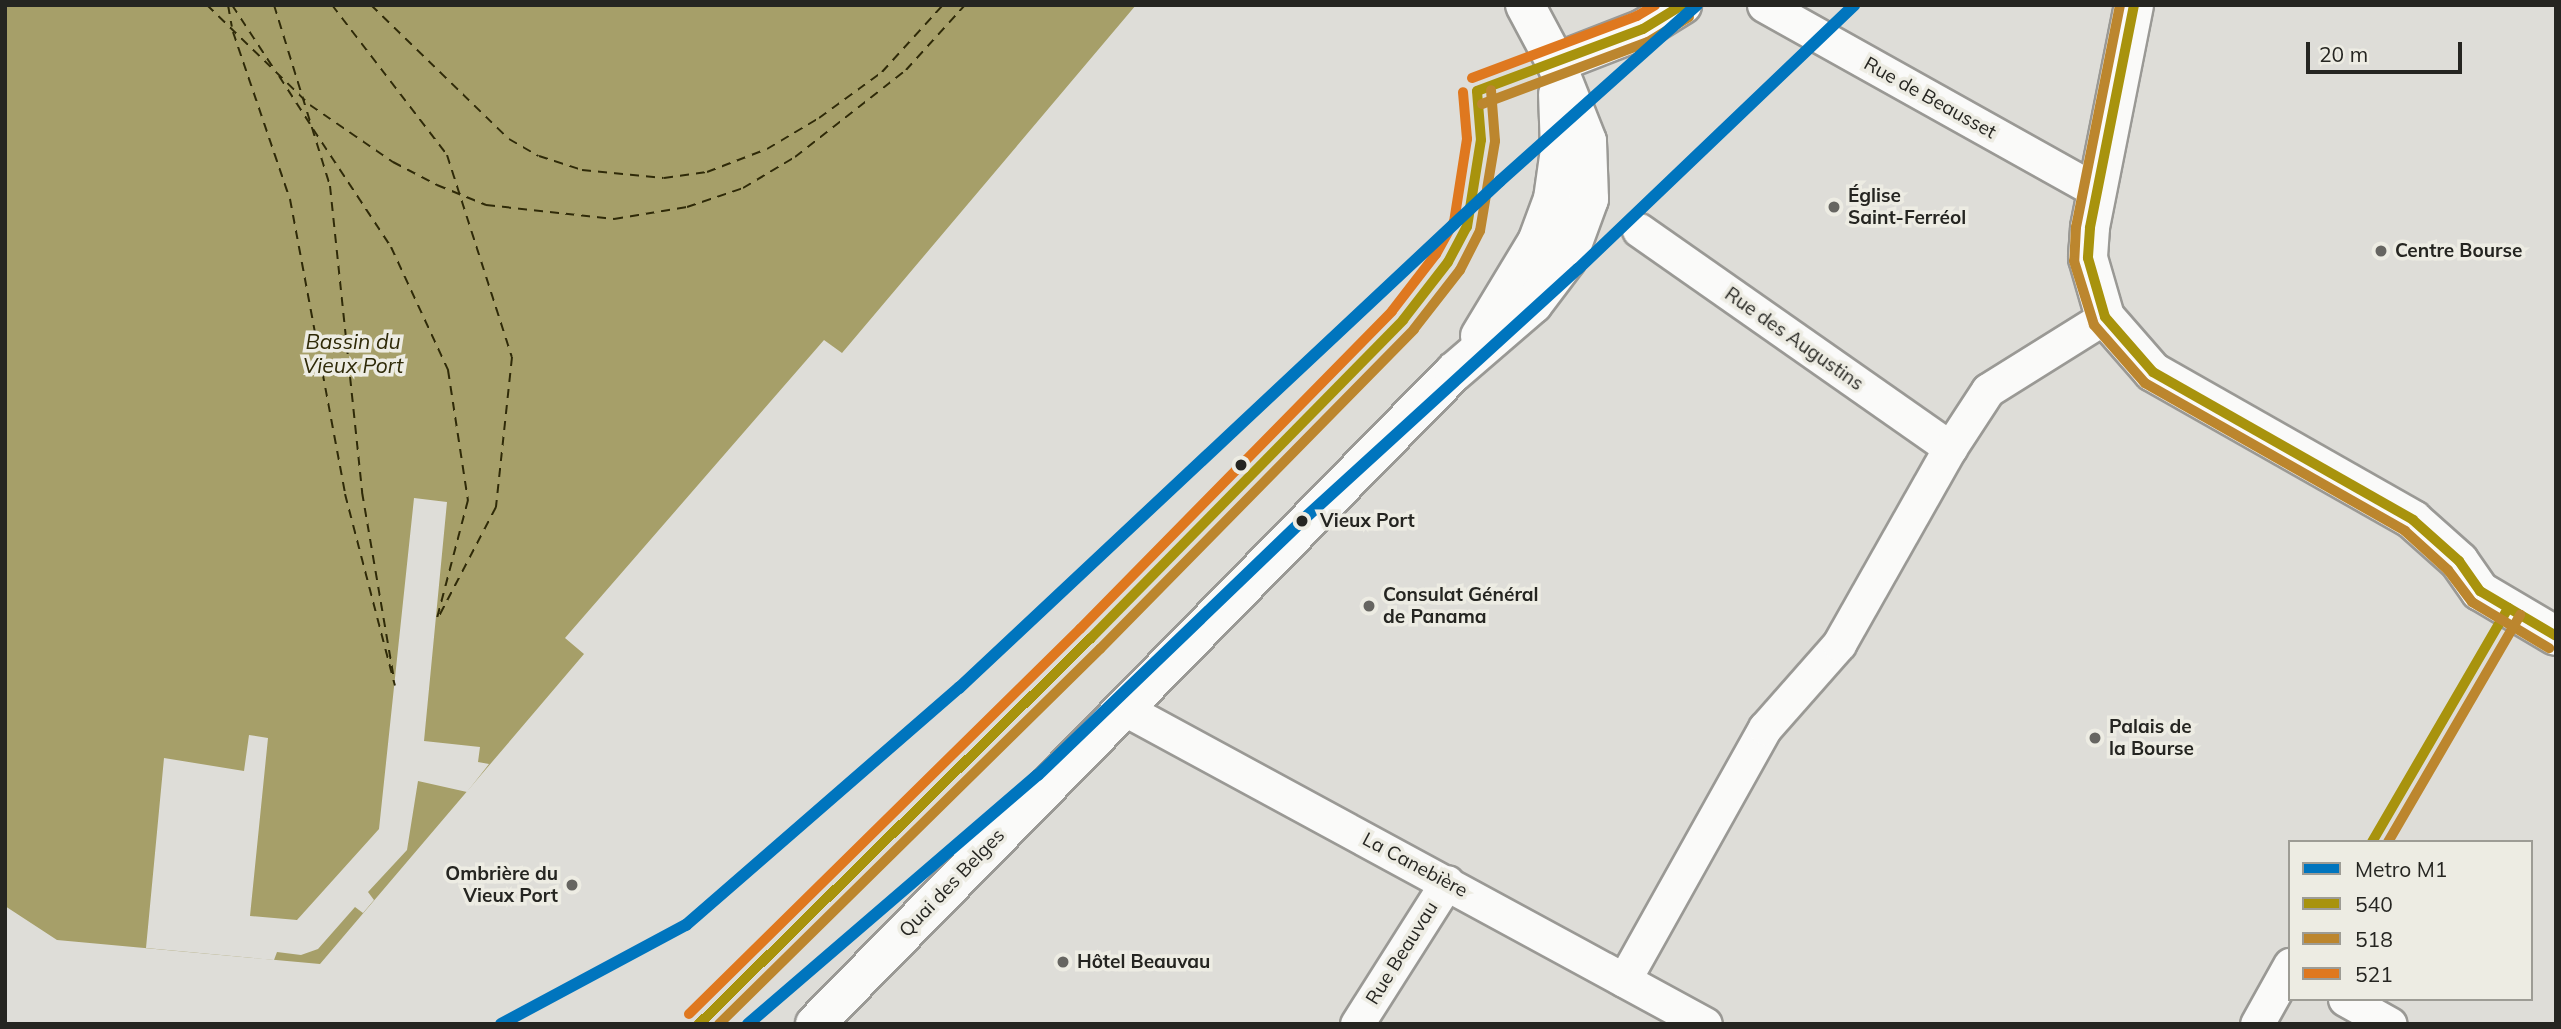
<!DOCTYPE html>
<html>
<head>
<meta charset="utf-8">
<style>
	body { margin:0 }
	#map { position:relative; width:2561px; height:1029px; overflow:hidden; background:#deddd8; font-family:Mulish,sans-serif }
	div>[style] { position:absolute }
	.water>* { inset:0; background:#a69f69 }
	.pier>* { inset:0; background:#deddd8 }
	.ferry>* { height:2px; margin-top:-1px; transform-origin:0; background:repeating-linear-gradient(90deg,#2f2a08 0 9px,transparent 0 16px) }
	.roads { filter:drop-shadow(2px 0 #9a9995) drop-shadow(-2px 0 #9a9995) drop-shadow(0 2px #9a9995) drop-shadow(0 -2px #9a9995) }
	.pedestrian>* { height:33px; margin:-16.5px; padding:0 16.5px; transform-origin:16.5px; border-radius:16.5px; background:#fafaf9 }
	.minor>* { height:38px; margin:-19px; padding:0 19px; transform-origin:19px; border-radius:19px; background:#fafaf9 }
	.secondary>* { height:38px; margin:-19px; padding:0 19px; transform-origin:19px; border-radius:19px; background:#fafaf9 }
	.bus-1>* { height:10px; margin:-5px; padding:0 5px; transform-origin:5px; border-radius:5px; background:#a8930d }
	.bus-2>* { height:10px; margin:-5px; padding:0 5px; transform-origin:5px; border-radius:5px; background:#bc862e }
	.bus-3>* { height:10px; margin:-5px; padding:0 5px; transform-origin:5px; border-radius:5px; background:#df781f }
	.metro-1>* { height:12px; margin:-6px; padding:0 6px; transform-origin:6px; border-radius:6px; background:#0075be }
	.dots>* { width:19px; height:19px; translate:-50% -50%; box-sizing:border-box; border:4px solid #edece3; border-radius:50% }
	span { translate:-50% -50%; white-space:nowrap; text-align:center; line-height:1.15; -webkit-text-stroke:7px #edece3; paint-order:stroke }
	.street-label { font-size:19px; color:#252521 }
	.poi-label { font-size:19px; color:#252521; font-weight:700 }
	.left { translate:0 -50%; text-align:left }
	.right { translate:-100% -50%; text-align:right }
	.stop-label { font-size:19px; color:#252521; font-weight:700 }
	.water-label { font-size:21px; color:#2f2a08; font-style:italic }
	.frame { position:absolute; inset:0; border:7px solid #252521; pointer-events:none }
	.legend { position:absolute; left:2288px; top:840px; width:245px; height:161px; box-sizing:border-box; background:#edece3; border:2px solid #9d9c95; margin:0; padding:9px 12px; list-style:none; font-size:21px; color:#252521 }
	.legend li { display:flex; align-items:center; gap:14px; height:35px }
	.legend b { width:35px; border:2px solid #9d9c95 }
	.scale { position:absolute; left:2306px; top:42px; width:156px; height:32px; box-sizing:border-box; border:4px solid #252521; border-top:0; padding-left:9px; font-size:21px; line-height:24px; white-space:nowrap; color:#252521; -webkit-text-stroke:5px #edece3; paint-order:stroke }
</style>
</head>
<body>
<div id="map">
	<div class="water">
		<i style="clip-path:polygon(5px 5px,1136px 5px,842px 353px,824px 340px,565px 638px,584px 654px,320px 964px,57px 940px,5px 906px)"></i>
	</div>
	<div class="pier">
		<i style="clip-path:polygon(414px 498px,447px 502px,424px 741px,480px 747px,478px 762px,489px 764px,467px 792px,418px 781px,407px 850px,368px 892px,374px 900px,363px 913px,355px 907px,318px 949px,301px 955px,277px 952px,274px 960px,146px 948px,164px 758px,244px 771px,249px 735px,268px 738px,250px 916px,297px 920px,379px 829px)"></i>
	</div>
	<div class="ferry">
		<i style="left:207px;top:5px;width:144px;rotate:44.2deg"></i>
		<i style="left:310px;top:105px;width:101px;rotate:34.5deg"></i>
		<i style="left:393px;top:162px;width:50px;rotate:27.6deg"></i>
		<i style="left:437px;top:185px;width:53px;rotate:22.2deg"></i>
		<i style="left:486px;top:205px;width:129px;rotate:6.2deg"></i>
		<i style="left:614px;top:219px;width:74px;rotate:-9.3deg"></i>
		<i style="left:687px;top:207px;width:59px;rotate:-18.7deg"></i>
		<i style="left:743px;top:188px;width:61px;rotate:-30.8deg"></i>
		<i style="left:795px;top:157px;width:141px;rotate:-38.1deg"></i>
		<i style="left:906px;top:70px;width:88px;rotate:-47.8deg"></i>
		<i style="left:228px;top:5px;width:22px;rotate:80deg"></i>
		<i style="left:232px;top:5px;width:77px;rotate:56.7deg"></i>
		<i style="left:274px;top:5px;width:189px;rotate:72.8deg"></i>
		<i style="left:330px;top:186px;width:308px;rotate:84deg"></i>
		<i style="left:362px;top:492px;width:185px;rotate:80.3deg"></i>
		<i style="left:332px;top:5px;width:189px;rotate:52.5deg"></i>
		<i style="left:447px;top:155px;width:212px;rotate:72.2deg"></i>
		<i style="left:512px;top:357px;width:151px;rotate:96.1deg"></i>
		<i style="left:496px;top:507px;width:125px;rotate:117.6deg"></i>
		<i style="left:371px;top:5px;width:192px;rotate:44.2deg"></i>
		<i style="left:509px;top:139px;width:34px;rotate:30deg"></i>
		<i style="left:539px;top:156px;width:45px;rotate:18deg"></i>
		<i style="left:582px;top:170px;width:82px;rotate:5.6deg"></i>
		<i style="left:664px;top:178px;width:43px;rotate:-7.9deg"></i>
		<i style="left:707px;top:172px;width:64px;rotate:-21deg"></i>
		<i style="left:767px;top:149px;width:61px;rotate:-30.8deg"></i>
		<i style="left:819px;top:118px;width:78px;rotate:-36.1deg"></i>
		<i style="left:882px;top:72px;width:91px;rotate:-47.7deg"></i>
		<i style="left:233px;top:32px;width:176px;rotate:71.2deg"></i>
		<i style="left:290px;top:199px;width:300px;rotate:79.4deg"></i>
		<i style="left:345px;top:494px;width:198px;rotate:75.4deg"></i>
		<i style="left:279px;top:76px;width:57px;rotate:57.1deg"></i>
		<i style="left:313px;top:129px;width:141px;rotate:56.5deg"></i>
		<i style="left:391px;top:247px;width:136px;rotate:65.1deg"></i>
		<i style="left:448px;top:370px;width:132px;rotate:81.3deg"></i>
		<i style="left:468px;top:500px;width:126px;rotate:104.7deg"></i>
	</div>
	<div class="roads">
		<div class="pedestrian">
			<i style="left:1764px;top:5px;width:379px;rotate:29.2deg"></i>
			<i style="left:1639px;top:230px;width:380px;rotate:35deg"></i>
			<i style="left:1123px;top:708px;width:662px;rotate:28.5deg"></i>
			<i style="left:1624px;top:980px;width:289px;rotate:-60.8deg"></i>
			<i style="left:1765px;top:728px;width:112px;rotate:-48.6deg"></i>
			<i style="left:1839px;top:644px;width:225px;rotate:-60.5deg"></i>
			<i style="left:1950px;top:448px;width:69px;rotate:-56.8deg"></i>
			<i style="left:1988px;top:390px;width:138px;rotate:-32deg"></i>
			<i style="left:2345px;top:999px;width:51px;rotate:29.1deg"></i>
			<i style="left:1357px;top:1024px;width:168px;rotate:-57.6deg"></i>
			<i style="left:2257px;top:1024px;width:68px;rotate:-60.8deg"></i>
		</div>
		<div class="minor">
			<i style="left:1525px;top:5px;width:66px;rotate:61.9deg"></i>
			<i style="left:2134px;top:5px;width:227px;rotate:101.2deg"></i>
			<i style="left:2090px;top:228px;width:30px;rotate:94deg"></i>
			<i style="left:2088px;top:258px;width:61px;rotate:73.9deg"></i>
			<i style="left:2105px;top:317px;width:73px;rotate:48.9deg"></i>
			<i style="left:2153px;top:372px;width:299px;rotate:29.6deg"></i>
			<i style="left:2413px;top:520px;width:62px;rotate:41.7deg"></i>
			<i style="left:2459px;top:561px;width:37px;rotate:55deg"></i>
			<i style="left:2480px;top:591px;width:88px;rotate:30.6deg"></i>
		</div>
		<div class="secondary">
			<i style="left:1556px;top:63px;width:93px;rotate:-21.3deg"></i>
			<i style="left:1643px;top:29px;width:46px;rotate:-31.6deg"></i>
			<i style="left:1480px;top:336px;width:110px;rotate:-58.8deg"></i>
			<i style="left:1537px;top:242px;width:46px;rotate:-69.6deg"></i>
			<i style="left:1553px;top:199px;width:49px;rotate:-81.9deg"></i>
			<i style="left:1560px;top:150px;width:56px;rotate:-92deg"></i>
			<i style="left:815px;top:1024px;width:913px;rotate:-45.58deg"></i>
			<i style="left:1454px;top:372px;width:104px;rotate:-40.7deg"></i>
			<i style="left:1533px;top:304px;width:56px;rotate:-52.9deg"></i>
			<i style="left:1567px;top:259px;width:64px;rotate:-69.9deg"></i>
			<i style="left:1589px;top:199px;width:58px;rotate:-92deg"></i>
			<i style="left:1587px;top:141px;width:84px;rotate:-111.7deg"></i>
		</div>
	</div>
	<div class="bus-1">
		<i style="left:2134px;top:5px;width:227px;rotate:101.2deg"></i>
		<i style="left:2090px;top:228px;width:30px;rotate:94deg"></i>
		<i style="left:2088px;top:258px;width:61px;rotate:73.9deg"></i>
		<i style="left:2105px;top:317px;width:73px;rotate:48.9deg"></i>
		<i style="left:2153px;top:372px;width:299px;rotate:29.6deg"></i>
		<i style="left:2413px;top:520px;width:62px;rotate:41.7deg"></i>
		<i style="left:2459px;top:561px;width:37px;rotate:55deg"></i>
		<i style="left:2480px;top:591px;width:88px;rotate:30.6deg"></i>
		<i style="left:1477px;top:91px;width:177px;rotate:-20.5deg"></i>
		<i style="left:1643px;top:29px;width:46px;rotate:-31.6deg"></i>
		<i style="left:2372px;top:842px;width:271px;rotate:-59.8deg"></i>
		<i style="left:699px;top:1024px;width:549px;rotate:-44.56deg"></i>
		<i style="left:1090px;top:639px;width:447px;rotate:-45.5deg"></i>
		<i style="left:1403px;top:320px;width:73px;rotate:-52.2deg"></i>
		<i style="left:1448px;top:262px;width:40px;rotate:-62deg"></i>
		<i style="left:1467px;top:227px;width:88px;rotate:-80.9deg"></i>
		<i style="left:1481px;top:140px;width:49px;rotate:-94.7deg"></i>
	</div>
	<div class="bus-2">
		<i style="left:2120px;top:5px;width:226px;rotate:101.2deg"></i>
		<i style="left:2076px;top:227px;width:34px;rotate:93deg"></i>
		<i style="left:2074px;top:261px;width:67px;rotate:72.6deg"></i>
		<i style="left:2094px;top:325px;width:77px;rotate:48.7deg"></i>
		<i style="left:2145px;top:383px;width:299px;rotate:29.6deg"></i>
		<i style="left:2405px;top:531px;width:58px;rotate:42.2deg"></i>
		<i style="left:2448px;top:570px;width:40px;rotate:53deg"></i>
		<i style="left:2472px;top:602px;width:90px;rotate:30.9deg"></i>
		<i style="left:1482px;top:104px;width:177px;rotate:-20.5deg"></i>
		<i style="left:1648px;top:42px;width:48px;rotate:-31.4deg"></i>
		<i style="left:2388px;top:842px;width:263px;rotate:-59.8deg"></i>
		<i style="left:719px;top:1024px;width:535px;rotate:-44.55deg"></i>
		<i style="left:1100px;top:649px;width:448px;rotate:-45.5deg"></i>
		<i style="left:1414px;top:329px;width:75px;rotate:-52.1deg"></i>
		<i style="left:1460px;top:270px;width:44px;rotate:-62.9deg"></i>
		<i style="left:1480px;top:231px;width:91px;rotate:-80.5deg"></i>
		<i style="left:1495px;top:141px;width:51px;rotate:-94.5deg"></i>
	</div>
	<div class="bus-3">
		<i style="left:1472px;top:78px;width:176px;rotate:-20.6deg"></i>
		<i style="left:1637px;top:16px;width:21px;rotate:-31deg"></i>
		<i style="left:689px;top:1014px;width:549px;rotate:-44.56deg"></i>
		<i style="left:1080px;top:629px;width:445px;rotate:-45.5deg"></i>
		<i style="left:1392px;top:311px;width:72px;rotate:-52.3deg"></i>
		<i style="left:1436px;top:254px;width:37px;rotate:-61deg"></i>
		<i style="left:1454px;top:222px;width:84px;rotate:-81.1deg"></i>
		<i style="left:1467px;top:139px;width:47px;rotate:-94.9deg"></i>
	</div>
	<div class="metro-1">
		<i style="left:501px;top:1024px;width:210px;rotate:-28.2deg"></i>
		<i style="left:686px;top:925px;width:362px;rotate:-41deg"></i>
		<i style="left:959px;top:688px;width:741px;rotate:-43.14deg"></i>
		<i style="left:1500px;top:181px;width:264px;rotate:-41.8deg"></i>
		<i style="left:748px;top:1024px;width:382px;rotate:-40.7deg"></i>
		<i style="left:1038px;top:775px;width:372px;rotate:-43.9deg"></i>
		<i style="left:1306px;top:517px;width:368px;rotate:-42.4deg"></i>
		<i style="left:1578px;top:269px;width:382px;rotate:-43.7deg"></i>
	</div>
	<div class="dots">
		<i style="left:1834px;top:207px;background:#666561"></i>
		<i style="left:2381px;top:251px;background:#666561"></i>
		<i style="left:1241px;top:465px;background:#252521"></i>
		<i style="left:1302px;top:521px;background:#252521"></i>
		<i style="left:1369px;top:606px;background:#666561"></i>
		<i style="left:2095px;top:738px;background:#666561"></i>
		<i style="left:572px;top:885px;background:#666561"></i>
		<i style="left:1063px;top:962px;background:#666561"></i>
	</div>
	<div class="street-label">
		<span style="left:1930px;top:98px;rotate:29deg">Rue de Beausset</span>
		<span style="left:1794px;top:339px;rotate:35deg">Rue des Augustins</span>
		<span style="left:1415px;top:865px;rotate:28deg">La Canebière</span>
		<span style="left:952px;top:883px;rotate:-46deg">Quai des Belges</span>
		<span style="left:1402px;top:953px;rotate:-58deg">Rue Beauvau</span>
	</div>
	<div class="poi-label">
		<span class="left" style="left:1848px;top:207px">Église<br>Saint-Ferréol</span>
		<span class="left" style="left:2395px;top:251px">Centre Bourse</span>
		<span class="left" style="left:1383px;top:606px">Consulat Général<br>de Panama</span>
		<span class="left" style="left:2109px;top:738px">Palais de<br>la Bourse</span>
		<span class="right" style="left:558px;top:885px">Ombrière du<br>Vieux Port</span>
		<span class="left" style="left:1077px;top:962px">Hôtel Beauvau</span>
	</div>
	<div class="stop-label">
		<span class="left" style="left:1320px;top:521px">Vieux Port</span>
	</div>
	<div class="water-label">
		<span style="left:353px;top:353px">Bassin du<br>Vieux Port</span>
	</div>
	<div class="frame"></div>
	<ul class="legend">
	<li><b style="height:9px;background:#0075be"></b>Metro M1</li>
	<li><b style="height:9px;background:#a8930d"></b>540</li>
	<li><b style="height:9px;background:#bc862e"></b>518</li>
	<li><b style="height:9px;background:#df781f"></b>521</li>
	</ul>
	<div class="scale">20 m</div>
</div>
</body>
</html>
